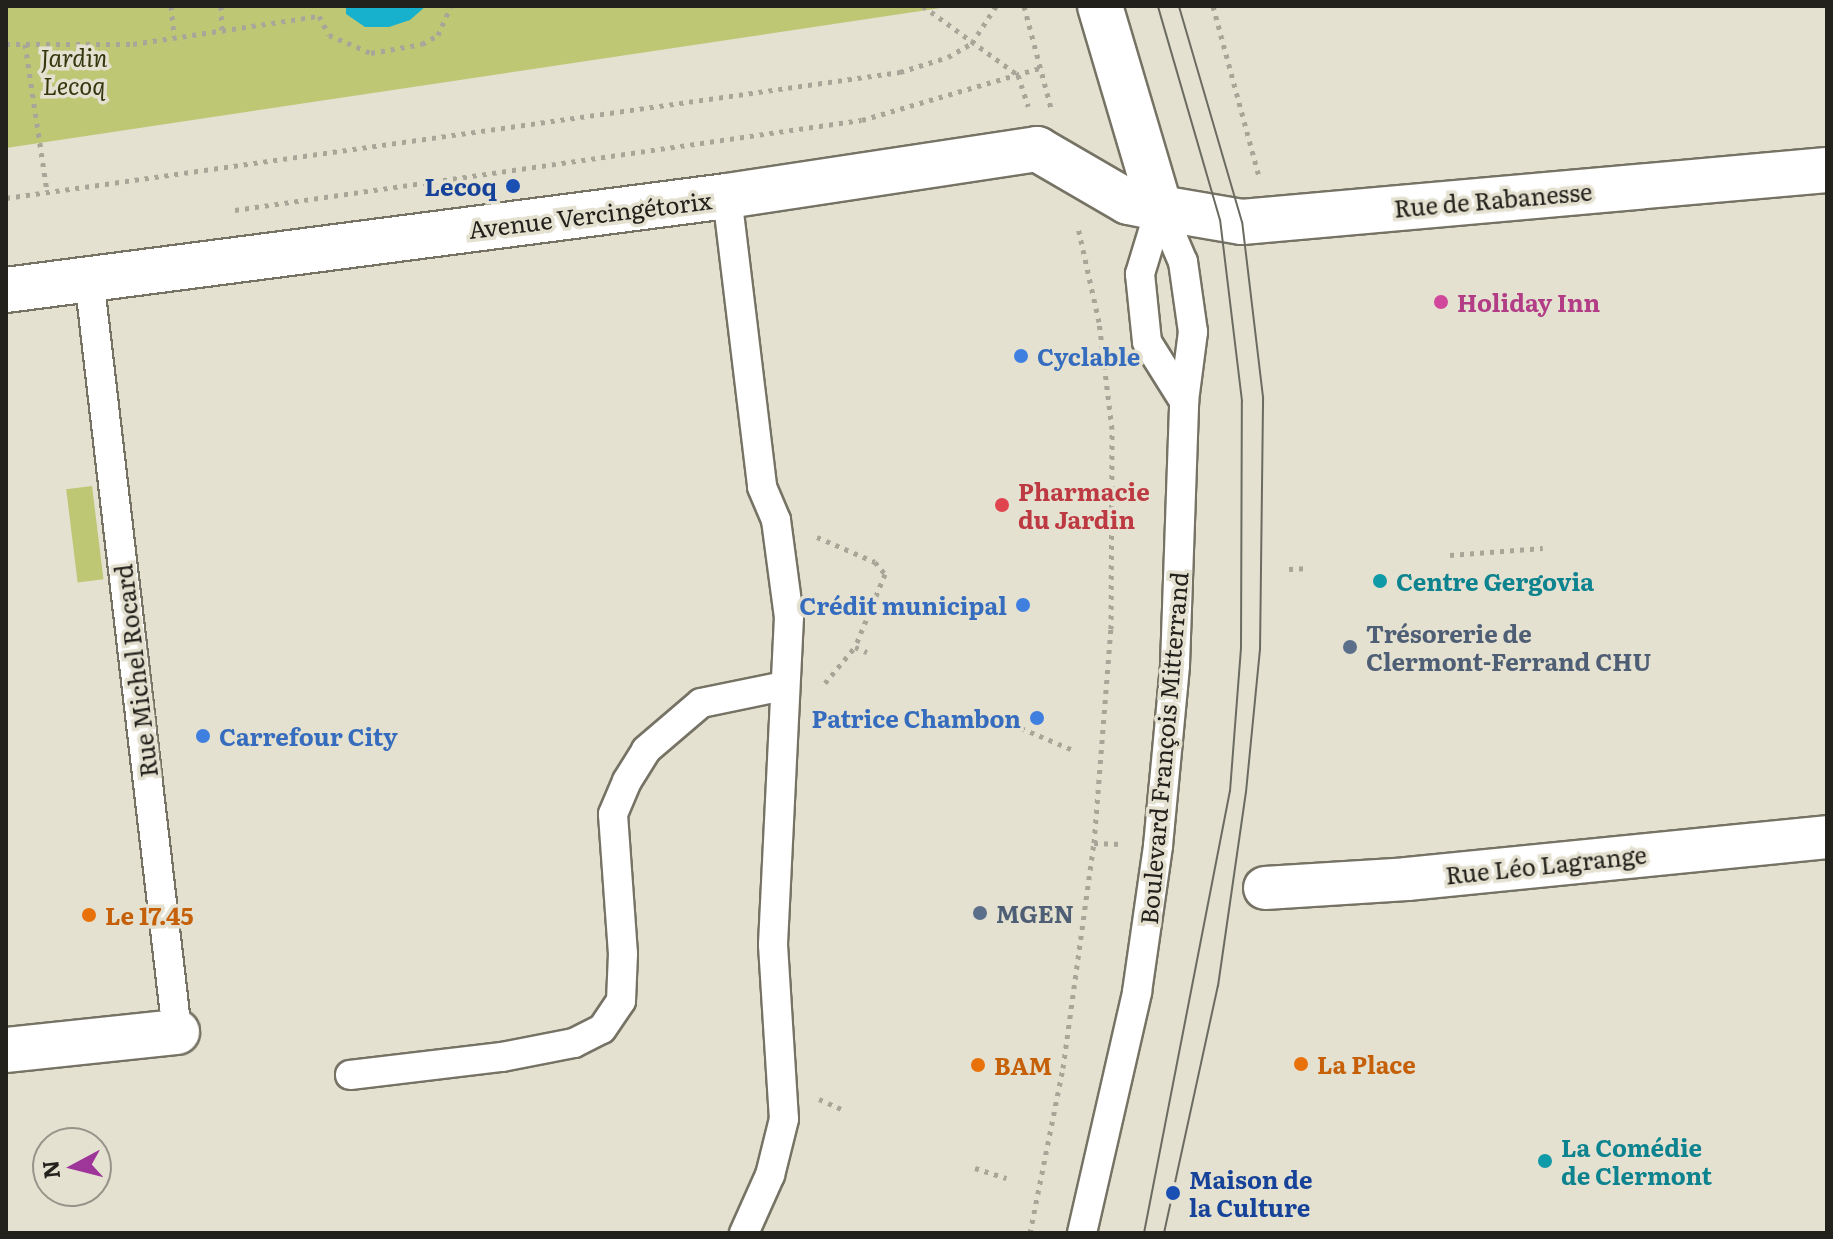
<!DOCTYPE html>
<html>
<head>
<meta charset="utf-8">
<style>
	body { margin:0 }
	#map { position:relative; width:1833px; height:1239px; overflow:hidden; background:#e4e1d1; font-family:Literata,serif }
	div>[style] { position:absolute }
	.green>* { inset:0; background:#bdc774; transform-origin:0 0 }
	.water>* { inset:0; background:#18b1cd }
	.path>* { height:5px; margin-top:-2.5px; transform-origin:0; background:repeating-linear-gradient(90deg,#a8a699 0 4px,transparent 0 10px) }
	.roads { filter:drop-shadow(2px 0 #767365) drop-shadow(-2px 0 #767365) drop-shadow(0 2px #767365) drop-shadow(0 -2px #767365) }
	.service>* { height:28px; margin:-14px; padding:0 14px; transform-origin:14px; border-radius:14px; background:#fff }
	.pedestrian>* { height:42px; margin:-21px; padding:0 21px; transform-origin:21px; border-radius:21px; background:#fff }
	.minor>* { height:44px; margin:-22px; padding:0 22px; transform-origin:22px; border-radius:22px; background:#fff }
	.tertiary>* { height:44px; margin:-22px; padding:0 22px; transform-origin:22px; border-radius:22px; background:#fff }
	.secondary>* { height:44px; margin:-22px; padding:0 22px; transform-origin:22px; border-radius:22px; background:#fff }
	.tram>* { height:2px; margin:-1px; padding:0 1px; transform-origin:1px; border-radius:1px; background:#6c6b61 }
	.dots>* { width:22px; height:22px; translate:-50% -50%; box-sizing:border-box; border:4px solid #e4e1d1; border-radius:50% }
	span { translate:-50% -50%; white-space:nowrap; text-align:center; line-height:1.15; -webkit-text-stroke:7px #e4e1d1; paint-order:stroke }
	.park-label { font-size:24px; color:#34380f; font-style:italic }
	.transit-label { font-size:24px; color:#164399; font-weight:700 }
	.right { translate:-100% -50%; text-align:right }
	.left { translate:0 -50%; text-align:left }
	.street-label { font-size:24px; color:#22211b }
	.hotel-label { font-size:24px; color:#b23c85; font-weight:700 }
	.shop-label { font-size:24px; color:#366cbe; font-weight:700 }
	.health-label { font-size:24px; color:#be3a42; font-weight:700 }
	.culture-label { font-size:24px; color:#0d838f; font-weight:700 }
	.service-label { font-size:24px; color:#4e5e75; font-weight:700 }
	.food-label { font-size:24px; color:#c56008; font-weight:700 }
	.frame { position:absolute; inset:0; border:8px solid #22211b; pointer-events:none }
	.north { position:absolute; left:32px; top:1127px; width:80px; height:80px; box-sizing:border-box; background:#e4e1d1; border:2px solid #969488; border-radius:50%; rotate:263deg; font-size:22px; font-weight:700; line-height:32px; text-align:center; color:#22211b }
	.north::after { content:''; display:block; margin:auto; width:28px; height:36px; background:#9e3699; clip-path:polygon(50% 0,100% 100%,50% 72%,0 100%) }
</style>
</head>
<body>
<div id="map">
	<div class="green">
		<i style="clip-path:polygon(6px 6px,954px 6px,6px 148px)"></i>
		<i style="left:92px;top:486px;width:94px;height:26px;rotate:83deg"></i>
	</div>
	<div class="water">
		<i style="clip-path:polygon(426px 6px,410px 20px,389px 27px,365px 27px,346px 14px,346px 6px)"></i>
	</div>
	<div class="path">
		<i style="left:171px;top:6px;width:31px;rotate:84deg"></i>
		<i style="left:221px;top:6px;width:24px;rotate:88deg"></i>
		<i style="left:923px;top:6px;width:117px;rotate:36deg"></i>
		<i style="left:1018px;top:75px;width:33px;rotate:72deg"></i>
		<i style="left:1024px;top:6px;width:106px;rotate:75.2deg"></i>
		<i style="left:1213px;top:6px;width:177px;rotate:74.9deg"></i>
		<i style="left:6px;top:44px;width:127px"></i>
		<i style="left:133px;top:44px;width:188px;rotate:-8.6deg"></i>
		<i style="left:319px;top:16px;width:21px;rotate:62deg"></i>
		<i style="left:329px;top:35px;width:46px;rotate:23.2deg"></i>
		<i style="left:371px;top:53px;width:52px;rotate:-10deg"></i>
		<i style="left:422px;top:44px;width:18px;rotate:-29deg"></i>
		<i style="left:438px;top:35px;width:32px;rotate:-66deg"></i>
		<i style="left:25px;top:44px;width:150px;rotate:81.5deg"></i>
		<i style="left:6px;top:198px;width:903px;rotate:-8.02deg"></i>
		<i style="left:900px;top:72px;width:50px;rotate:-17.4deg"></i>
		<i style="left:948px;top:57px;width:28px;rotate:-30deg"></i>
		<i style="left:972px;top:43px;width:44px;rotate:-57deg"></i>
		<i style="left:235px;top:210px;width:633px;rotate:-8.17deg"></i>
		<i style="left:862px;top:120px;width:185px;rotate:-16.3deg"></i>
		<i style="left:817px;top:537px;width:63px;rotate:23.3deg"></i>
		<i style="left:875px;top:562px;width:16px;rotate:50deg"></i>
		<i style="left:885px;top:574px;width:79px;rotate:112.3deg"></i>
		<i style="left:855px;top:647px;width:13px;rotate:23deg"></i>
		<i style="left:1450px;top:555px;width:93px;rotate:-4.3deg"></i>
		<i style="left:1289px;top:569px;width:20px;rotate:-3deg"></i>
		<i style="left:825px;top:683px;width:47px;rotate:-50.2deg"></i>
		<i style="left:1021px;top:728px;width:56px;rotate:22.9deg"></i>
		<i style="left:1094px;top:843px;width:27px;rotate:2deg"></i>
		<i style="left:819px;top:1099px;width:27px;rotate:24deg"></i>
		<i style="left:975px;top:1168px;width:33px;rotate:18deg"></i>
		<i style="left:1030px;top:1233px;width:168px;rotate:-78.7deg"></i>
		<i style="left:1063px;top:1068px;width:227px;rotate:-82.2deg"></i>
		<i style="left:1094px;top:843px;width:215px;rotate:-85.5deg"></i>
		<i style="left:1111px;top:629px;width:200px;rotate:-89.7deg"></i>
		<i style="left:1112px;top:429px;width:108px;rotate:-96.9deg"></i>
		<i style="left:1099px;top:322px;width:97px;rotate:-102.5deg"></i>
	</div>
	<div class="roads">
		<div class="service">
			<i style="left:727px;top:196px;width:293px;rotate:83.1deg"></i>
			<i style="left:762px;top:487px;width:36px;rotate:67deg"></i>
			<i style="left:776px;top:520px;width:98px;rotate:82.4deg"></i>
			<i style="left:789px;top:617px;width:328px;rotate:92.8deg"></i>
			<i style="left:773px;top:945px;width:174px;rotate:86.4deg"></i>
			<i style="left:784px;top:1119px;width:58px;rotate:104deg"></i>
			<i style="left:770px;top:1175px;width:64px;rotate:114.1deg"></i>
			<i style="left:1160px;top:208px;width:69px;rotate:106.9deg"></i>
			<i style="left:1140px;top:274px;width:68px;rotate:84.1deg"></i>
			<i style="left:1147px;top:342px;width:70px;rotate:57.9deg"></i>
			<i style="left:89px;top:278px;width:759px;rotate:83.34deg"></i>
			<i style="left:350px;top:1075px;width:153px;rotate:-6.8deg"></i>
			<i style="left:502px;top:1057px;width:73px;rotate:-11deg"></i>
			<i style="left:574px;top:1043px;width:31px;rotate:-27deg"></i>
			<i style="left:602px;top:1029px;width:34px;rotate:-56deg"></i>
			<i style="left:621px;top:1001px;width:47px;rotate:-87.6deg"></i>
			<i style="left:623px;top:954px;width:140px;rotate:-94.1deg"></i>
			<i style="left:613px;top:814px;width:36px;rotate:-67deg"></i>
			<i style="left:627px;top:781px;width:36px;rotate:-58deg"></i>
			<i style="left:646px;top:750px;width:72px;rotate:-40.5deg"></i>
			<i style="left:701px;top:703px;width:85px;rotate:-11.6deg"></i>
			<i style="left:1082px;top:1233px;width:247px;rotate:-77.1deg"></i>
			<i style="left:1137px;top:992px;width:148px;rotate:-81.8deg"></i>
			<i style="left:1158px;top:846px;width:182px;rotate:-84.6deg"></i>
			<i style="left:1175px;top:665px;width:264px;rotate:-88deg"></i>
			<i style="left:1184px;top:401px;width:70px;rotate:-82.6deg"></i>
			<i style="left:1193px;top:332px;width:71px;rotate:-98.1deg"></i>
			<i style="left:1183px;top:262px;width:59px;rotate:-113.1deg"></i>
		</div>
		<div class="pedestrian">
			<i style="left:1265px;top:888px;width:142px;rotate:-3.6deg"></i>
			<i style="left:1407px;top:879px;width:422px;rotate:-5.7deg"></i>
		</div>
		<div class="minor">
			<i style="left:6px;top:1050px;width:172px;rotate:-6deg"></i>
		</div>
		<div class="tertiary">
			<i style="left:6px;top:290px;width:727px;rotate:-7.43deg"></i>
			<i style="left:727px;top:196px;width:314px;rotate:-8.6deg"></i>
			<i style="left:1037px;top:149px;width:105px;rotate:30.2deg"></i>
			<i style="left:1128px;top:202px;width:33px;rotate:11deg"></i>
		</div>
		<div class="secondary">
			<i style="left:1100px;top:6px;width:211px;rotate:73.5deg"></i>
			<i style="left:1160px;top:208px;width:83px;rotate:9.7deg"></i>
			<i style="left:1242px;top:222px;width:587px;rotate:-5.08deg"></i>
		</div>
	</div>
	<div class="tram">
		<i style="left:1144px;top:1233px;width:450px;rotate:-79deg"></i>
		<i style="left:1230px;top:791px;width:144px;rotate:-85.6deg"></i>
		<i style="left:1241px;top:647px;width:246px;rotate:-89.8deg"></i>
		<i style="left:1242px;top:401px;width:182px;rotate:-96.9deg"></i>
		<i style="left:1220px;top:220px;width:223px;rotate:-106.2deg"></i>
		<i style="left:1164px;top:1233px;width:253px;rotate:-77.7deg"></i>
		<i style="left:1218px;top:986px;width:196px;rotate:-81.8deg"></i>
		<i style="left:1246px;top:792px;width:143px;rotate:-84.4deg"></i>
		<i style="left:1260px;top:650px;width:253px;rotate:-89.3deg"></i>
		<i style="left:1263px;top:397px;width:176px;rotate:-96.8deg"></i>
		<i style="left:1242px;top:222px;width:225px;rotate:-106.3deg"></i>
	</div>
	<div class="dots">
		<i style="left:513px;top:186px;background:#1a4fb4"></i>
		<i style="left:1441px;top:302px;background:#d1479c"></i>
		<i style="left:1021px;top:356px;background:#3f7fe0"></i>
		<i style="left:1002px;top:505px;background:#e0444e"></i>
		<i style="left:1380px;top:581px;background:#0f9aa8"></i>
		<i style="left:1023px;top:605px;background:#3f7fe0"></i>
		<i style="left:1350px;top:647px;background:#5c6f8a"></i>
		<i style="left:1037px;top:718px;background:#3f7fe0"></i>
		<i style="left:203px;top:736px;background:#3f7fe0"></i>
		<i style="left:980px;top:913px;background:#5c6f8a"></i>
		<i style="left:89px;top:915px;background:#e8710a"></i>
		<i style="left:1301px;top:1064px;background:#e8710a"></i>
		<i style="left:978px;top:1065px;background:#e8710a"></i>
		<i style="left:1545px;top:1161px;background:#0f9aa8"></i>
		<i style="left:1173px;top:1193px;background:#1a4fb4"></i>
	</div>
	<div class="park-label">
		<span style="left:74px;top:71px">Jardin<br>Lecoq</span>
	</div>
	<div class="transit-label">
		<span class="right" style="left:497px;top:186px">Lecoq</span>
		<span class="left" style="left:1189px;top:1193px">Maison de<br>la Culture</span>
	</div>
	<div class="street-label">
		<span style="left:1493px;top:199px;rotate:-5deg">Rue de Rabanesse</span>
		<span style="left:590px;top:214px;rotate:-7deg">Avenue Vercingétorix</span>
		<span style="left:135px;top:671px;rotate:-97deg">Rue Michel Rocard</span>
		<span style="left:1163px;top:748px;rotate:-85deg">Boulevard François Mitterrand</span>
		<span style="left:1546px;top:864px;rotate:-6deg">Rue Léo Lagrange</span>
	</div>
	<div class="hotel-label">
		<span class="left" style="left:1457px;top:302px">Holiday Inn</span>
	</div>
	<div class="shop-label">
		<span class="left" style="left:1037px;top:356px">Cyclable</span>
		<span class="right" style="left:1007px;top:605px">Crédit municipal</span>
		<span class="right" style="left:1021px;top:718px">Patrice Chambon</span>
		<span class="left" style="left:219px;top:736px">Carrefour City</span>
	</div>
	<div class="health-label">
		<span class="left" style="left:1018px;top:505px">Pharmacie<br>du Jardin</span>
	</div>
	<div class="culture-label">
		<span class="left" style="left:1396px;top:581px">Centre Gergovia</span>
		<span class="left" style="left:1561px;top:1161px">La Comédie<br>de Clermont</span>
	</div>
	<div class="service-label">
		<span class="left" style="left:1366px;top:647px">Trésorerie de<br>Clermont-Ferrand CHU</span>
		<span class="left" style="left:996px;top:913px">MGEN</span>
	</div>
	<div class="food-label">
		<span class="left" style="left:105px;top:915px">Le 17.45</span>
		<span class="left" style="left:1317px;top:1064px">La Place</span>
		<span class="left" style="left:994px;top:1065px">BAM</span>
	</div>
	<div class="frame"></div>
	<div class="north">N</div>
</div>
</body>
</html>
